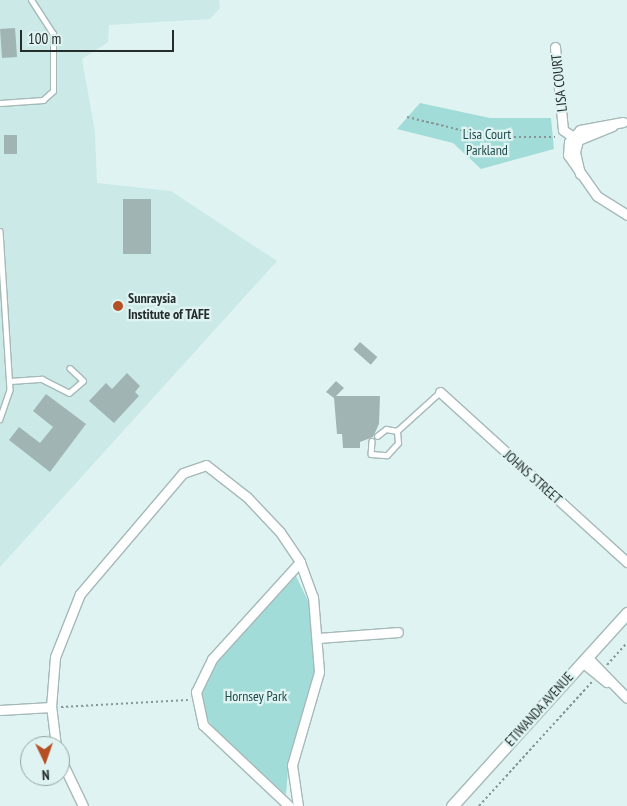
<!DOCTYPE html>
<html>
<head>
<meta charset="utf-8">
<style>
	body { margin:0 }
	#map { position:relative; width:627px; height:806px; overflow:hidden; background:#dff4f2; font-family:"PT Sans Narrow",sans-serif }
	div>[style] { position:absolute }
	.built>* { inset:0; background:#cae9e7 }
	.green>* { inset:0; background:#a2dcd9 }
	.building>* { inset:0; background:#a0b4b3; transform-origin:0 0 }
	.path>* { height:2px; margin-top:-1px; transform-origin:0; background:repeating-linear-gradient(90deg,#879694 0 2.5px,transparent 0 5px) }
	.roads { filter:drop-shadow(1px 0 #a5b9b8) drop-shadow(-1px 0 #a5b9b8) drop-shadow(0 1px #a5b9b8) drop-shadow(0 -1px #a5b9b8) }
	.service>* { height:4.5px; margin:-2.25px; padding:0 2.25px; transform-origin:2.25px; border-radius:2.25px; background:#fff }
	.minor>* { height:9px; margin:-4.5px; padding:0 4.5px; transform-origin:4.5px; border-radius:4.5px; background:#fff }
	.tertiary>* { height:11px; margin:-5.5px; padding:0 5.5px; transform-origin:5.5px; border-radius:5.5px; background:#fff }
	.dots>* { width:14px; height:14px; translate:-50% -50%; box-sizing:border-box; border:2px solid #dff4f2; border-radius:50% }
	span { translate:-50% -50%; white-space:nowrap; text-align:center; line-height:1.15; -webkit-text-stroke:4.5px #dff4f2; paint-order:stroke }
	.street-label { font-size:14px; color:#252d2c }
	.park-label { font-size:14px; color:#1e4a49 }
	.poi-label { font-size:14px; color:#252d2c; font-weight:700 }
	.left { translate:0 -50%; text-align:left }
	.north { position:absolute; left:20px; top:736px; width:50px; height:50px; box-sizing:border-box; background:#dff4f2; border:1px solid #95a4a3; border-radius:50%; rotate:177deg; font-size:14px; font-weight:700; line-height:20px; text-align:center; color:#252d2c }
	.north::after { content:''; display:block; margin:auto; width:18px; height:22px; background:#b65024; clip-path:polygon(50% 0,100% 100%,50% 72%,0 100%) }
	.scale { position:absolute; left:20px; top:30px; width:154px; height:22px; box-sizing:border-box; border:2px solid #252d2c; border-top:0; padding-left:6px; font-size:15px; line-height:18px; white-space:nowrap; color:#252d2c; -webkit-text-stroke:4px #dff4f2; paint-order:stroke }
</style>
</head>
<body>
<div id="map">
	<div class="built">
		<i style="clip-path:polygon(0 0,219px 0,220px 8px,210px 19px,109px 25px,108px 42px,82px 59px,95px 132px,97px 183px,171px 191px,277px 261px,0 567px)"></i>
	</div>
	<div class="green">
		<i style="clip-path:polygon(420px 103px,490px 118px,551px 118px,554px 149px,481px 169px,453px 143px,397px 129px)"></i>
		<i style="clip-path:polygon(296px 576px,309px 603px,315px 664px,313px 687px,289px 757px,286px 795px,216px 732px,204px 714px,201px 693px,212px 667px)"></i>
	</div>
	<div class="building">
		<i style="left:15px;top:28px;width:29px;height:15px;rotate:86deg"></i>
		<i style="left:4px;top:135px;width:13px;height:19px"></i>
		<i style="left:123px;top:199px;width:28px;height:55px"></i>
		<i style="left:360px;top:342px;width:23px;height:10px;rotate:41deg"></i>
		<i style="clip-path:polygon(127px 373px,140px 386px,135px 392px,139px 396px,114px 423px,89px 401px,106px 383px,112px 389px)"></i>
		<i style="clip-path:polygon(336px 381px,344px 388px,336px 396px,380px 396px,379px 424px,373px 437px,360px 442px,360px 448px,343px 448px,342px 434px,337px 434px,334px 398px,326px 392px)"></i>
		<i style="clip-path:polygon(46px 394px,86px 424px,50px 472px,9px 440px,19px 427px,40px 443px,53px 427px,33px 411px)"></i>
	</div>
	<div class="path">
		<i style="left:407px;top:117px;width:84px;rotate:13.7deg"></i>
		<i style="left:489px;top:137px;width:66px"></i>
		<i style="left:607px;top:665px;width:30px;rotate:-48deg"></i>
		<i style="left:61px;top:707px;width:127px;rotate:-3.2deg"></i>
		<i style="left:479px;top:806px;width:168px;rotate:-47.7deg"></i>
	</div>
	<div class="roads">
		<div class="service">
			<i style="left:0;top:103px;width:43px;rotate:-4deg"></i>
			<i style="left:43px;top:100px;width:13px;rotate:-42deg"></i>
			<i style="left:53px;top:91px;width:57px;rotate:-90deg"></i>
			<i style="left:53px;top:34px;width:40px;rotate:-122.9deg"></i>
			<i style="left:0;top:231px;width:159px;rotate:86.4deg"></i>
			<i style="left:10px;top:390px;width:31px;rotate:109deg"></i>
			<i style="left:10px;top:381px;width:32px;rotate:-4deg"></i>
			<i style="left:42px;top:379px;width:30px;rotate:27deg"></i>
			<i style="left:69px;top:393px;width:18px;rotate:-41deg"></i>
			<i style="left:83px;top:381px;width:18px;rotate:-137deg"></i>
			<i style="left:377px;top:436px;width:11px;rotate:-38deg"></i>
			<i style="left:386px;top:429px;width:11px;rotate:10deg"></i>
			<i style="left:372px;top:441px;width:13px;rotate:94deg"></i>
			<i style="left:371px;top:454px;width:16px;rotate:4deg"></i>
			<i style="left:387px;top:455px;width:16px;rotate:-47deg"></i>
			<i style="left:398px;top:443px;width:12px;rotate:-95deg"></i>
			<i style="left:397px;top:431px;width:58px;rotate:-42.2deg"></i>
		</div>
		<div class="minor">
			<i style="left:555px;top:47px;width:83px;rotate:84.5deg"></i>
			<i style="left:563px;top:130px;width:18px;rotate:34deg"></i>
			<i style="left:623px;top:122px;width:44px;rotate:169.5deg"></i>
			<i style="left:580px;top:130px;width:16px;rotate:133deg"></i>
			<i style="left:569px;top:142px;width:13px;rotate:94deg"></i>
			<i style="left:568px;top:155px;width:50px;rotate:54.7deg"></i>
			<i style="left:597px;top:196px;width:36px;rotate:32deg"></i>
			<i style="left:580px;top:174px;width:23px;rotate:-103deg"></i>
			<i style="left:575px;top:152px;width:12px;rotate:-76deg"></i>
			<i style="left:578px;top:140px;width:37px;rotate:-22deg"></i>
			<i style="left:440px;top:392px;width:253px;rotate:42.3deg"></i>
			<i style="left:319px;top:638px;width:79px;rotate:-4.3deg"></i>
			<i style="left:587px;top:657px;width:57px;rotate:45.7deg"></i>
			<i style="left:582px;top:662px;width:32px;rotate:39deg"></i>
			<i style="left:0;top:710px;width:51px;rotate:-3.4deg"></i>
			<i style="left:56px;top:746px;width:39px;rotate:-97deg"></i>
			<i style="left:51px;top:707px;width:50px;rotate:-85.4deg"></i>
			<i style="left:55px;top:657px;width:68px;rotate:-68.4deg"></i>
			<i style="left:80px;top:594px;width:159px;rotate:-49.6deg"></i>
			<i style="left:183px;top:473px;width:24px;rotate:-19deg"></i>
			<i style="left:206px;top:465px;width:52px;rotate:38deg"></i>
			<i style="left:247px;top:497px;width:48px;rotate:46.7deg"></i>
			<i style="left:280px;top:532px;width:36px;rotate:56deg"></i>
			<i style="left:300px;top:562px;width:37px;rotate:70deg"></i>
			<i style="left:313px;top:597px;width:75px;rotate:85.4deg"></i>
			<i style="left:319px;top:672px;width:97px;rotate:106.2deg"></i>
			<i style="left:292px;top:765px;width:41px;rotate:81.7deg"></i>
			<i style="left:60px;top:758px;width:53px;rotate:64.4deg"></i>
			<i style="left:289px;top:806px;width:118px;rotate:-136.7deg"></i>
			<i style="left:203px;top:725px;width:34px;rotate:-102deg"></i>
			<i style="left:196px;top:692px;width:37px;rotate:-64deg"></i>
			<i style="left:212px;top:659px;width:131px;rotate:-47.8deg"></i>
		</div>
		<div class="tertiary">
			<i style="left:452px;top:806px;width:261px;rotate:-47.8deg"></i>
		</div>
	</div>
	<div class="dots">
		<i style="left:118px;top:306px;background:#b65024"></i>
	</div>
	<div class="street-label">
		<span style="left:559px;top:83px;rotate:-96deg">LISA COURT</span>
		<span style="left:533px;top:477px;rotate:42deg">JOHNS STREET</span>
		<span style="left:539px;top:709px;rotate:-48deg">ETIWANDA AVENUE</span>
	</div>
	<div class="park-label">
		<span style="left:487px;top:142px">Lisa Court<br>Parkland</span>
		<span style="left:256px;top:696px">Hornsey Park</span>
	</div>
	<div class="poi-label">
		<span class="left" style="left:128px;top:306px">Sunraysia<br>Institute of TAFE</span>
	</div>
	<div class="north">N</div>
	<div class="scale">100 m</div>
</div>
</body>
</html>
